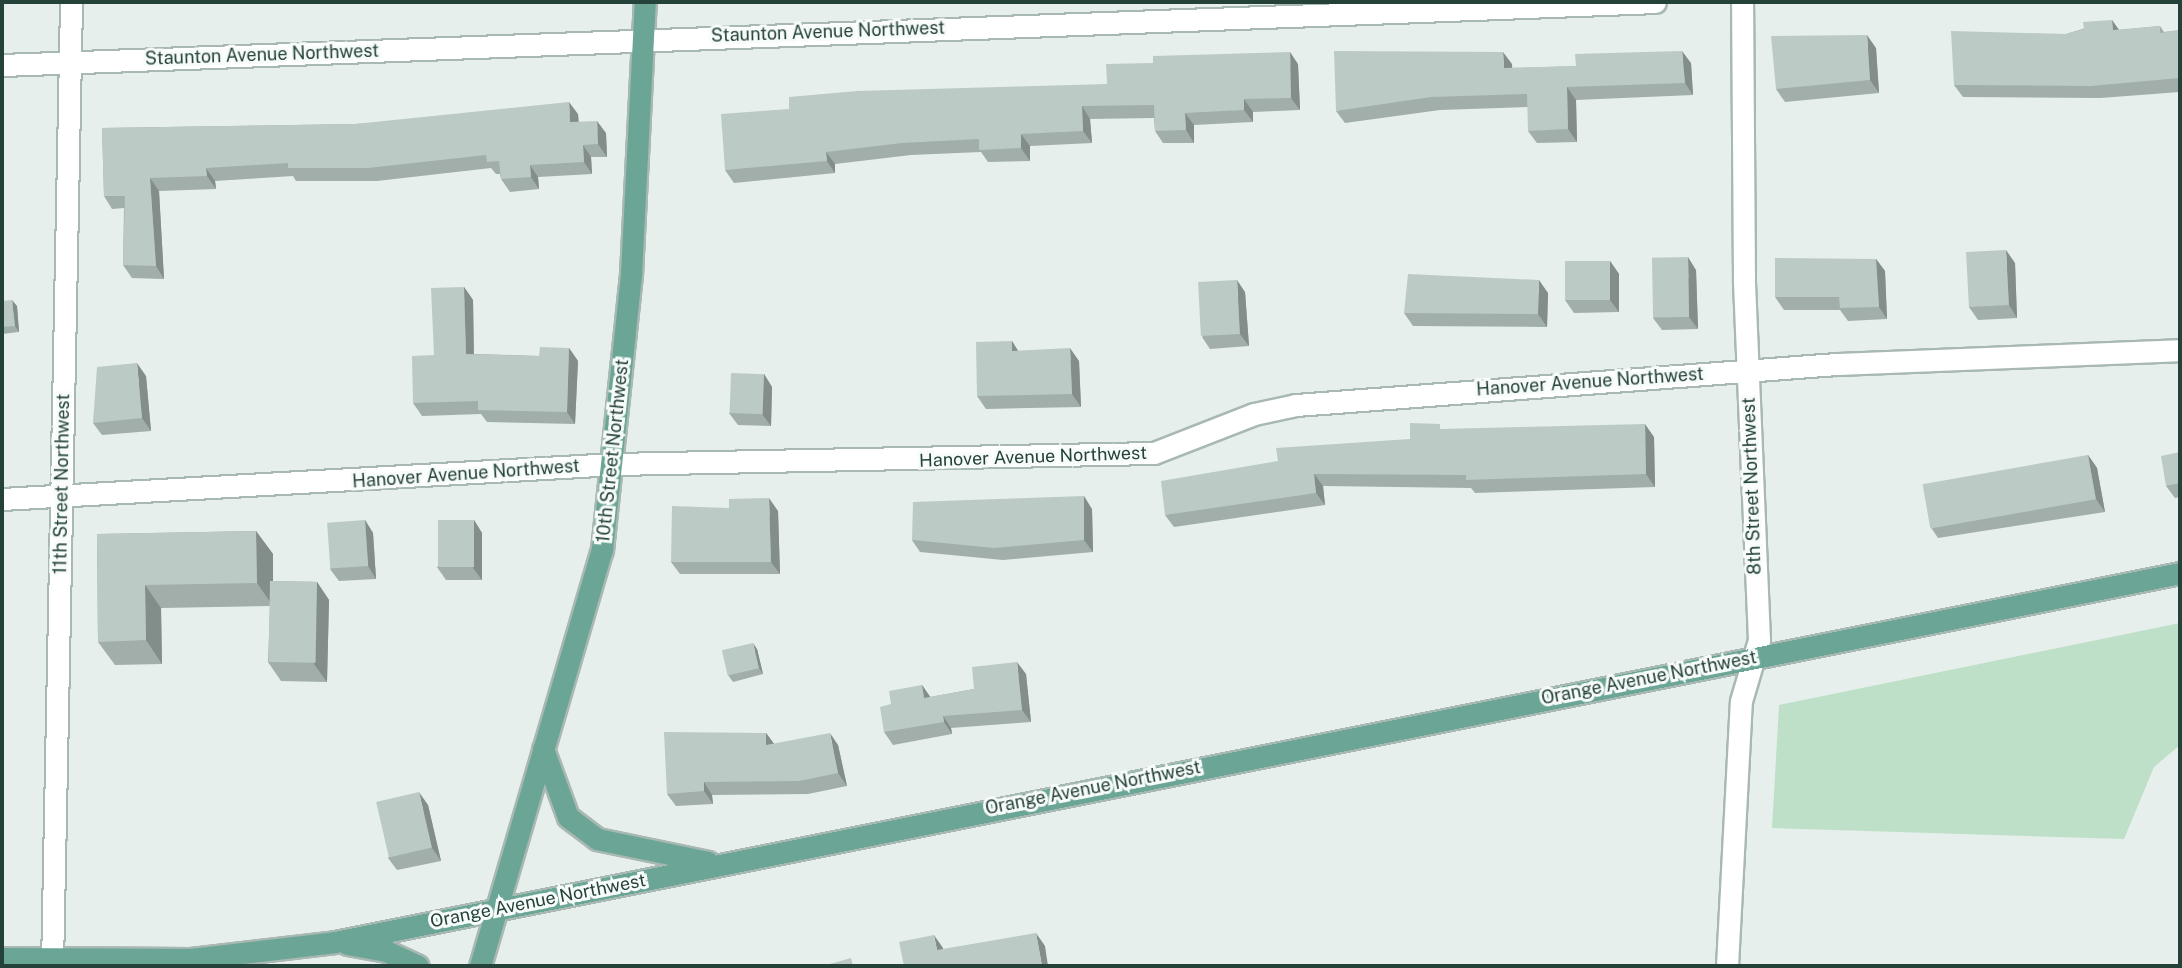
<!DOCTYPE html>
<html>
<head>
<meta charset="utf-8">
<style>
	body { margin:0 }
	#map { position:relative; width:2182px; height:968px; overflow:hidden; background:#e6efeb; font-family:"Public Sans",sans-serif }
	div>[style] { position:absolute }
	.green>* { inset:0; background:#bfe0c8 }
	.roads { filter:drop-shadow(2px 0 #a8b8b2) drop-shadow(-2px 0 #a8b8b2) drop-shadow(0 2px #a8b8b2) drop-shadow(0 -2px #a8b8b2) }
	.minor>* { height:21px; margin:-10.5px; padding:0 10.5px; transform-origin:10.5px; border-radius:10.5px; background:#fff }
	.major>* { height:21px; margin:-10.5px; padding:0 10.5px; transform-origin:10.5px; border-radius:10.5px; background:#6aa596 }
	.wall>* { inset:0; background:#a1aea9 }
	.shaded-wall>* { inset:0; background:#838d89 }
	.building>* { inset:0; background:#bbcac4; transform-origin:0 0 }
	span { translate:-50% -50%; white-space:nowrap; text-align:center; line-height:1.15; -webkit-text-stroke:6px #f7fbf9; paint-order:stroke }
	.street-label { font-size:18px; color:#24423a }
	.frame { position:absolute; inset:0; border:4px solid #24423a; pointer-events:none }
</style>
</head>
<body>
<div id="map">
	<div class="green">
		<i style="clip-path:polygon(2180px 623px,2180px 745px,2154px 767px,2124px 839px,1772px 828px,1779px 705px)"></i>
	</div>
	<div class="roads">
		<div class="minor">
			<i style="left:2px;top:65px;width:1654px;rotate:-2.18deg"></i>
			<i style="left:2px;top:499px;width:614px;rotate:-3.27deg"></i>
			<i style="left:615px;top:464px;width:539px;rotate:-1.17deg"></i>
			<i style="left:1154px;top:453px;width:107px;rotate:-21.3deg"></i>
			<i style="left:1254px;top:414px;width:43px;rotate:-12.1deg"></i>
			<i style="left:1296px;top:405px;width:542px;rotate:-4.34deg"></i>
			<i style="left:1836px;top:364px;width:344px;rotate:-2.3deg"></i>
			<i style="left:52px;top:966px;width:964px;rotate:-88.87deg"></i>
			<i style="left:1727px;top:966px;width:265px;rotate:-87deg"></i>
			<i style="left:1741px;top:701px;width:64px;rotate:-73.6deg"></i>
			<i style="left:1759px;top:640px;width:361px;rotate:-92.4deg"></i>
			<i style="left:1744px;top:279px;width:277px;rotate:-90.4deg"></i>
		</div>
		<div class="major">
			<i style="left:543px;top:749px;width:72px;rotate:69.8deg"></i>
			<i style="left:568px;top:817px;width:36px;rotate:37deg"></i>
			<i style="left:597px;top:839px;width:113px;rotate:11.7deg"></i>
			<i style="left:347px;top:944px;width:40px;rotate:10deg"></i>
			<i style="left:386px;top:951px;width:35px;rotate:25deg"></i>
			<i style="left:2px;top:958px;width:189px;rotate:0.3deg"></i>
			<i style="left:191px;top:959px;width:145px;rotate:-6.7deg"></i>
			<i style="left:335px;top:942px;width:1882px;rotate:-11.31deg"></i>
			<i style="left:480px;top:966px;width:434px;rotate:-73.7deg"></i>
			<i style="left:602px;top:550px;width:278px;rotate:-84deg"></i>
			<i style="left:631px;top:274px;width:272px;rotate:-87.1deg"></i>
		</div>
	</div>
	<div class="wall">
		<i style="clip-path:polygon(2112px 20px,2119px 30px,2160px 26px,2164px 32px,2180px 30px,2180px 92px,2100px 98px,1963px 97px,1954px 85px,2066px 34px)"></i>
		<i style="clip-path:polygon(1876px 48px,1879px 93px,1785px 102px,1776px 89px)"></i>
		<i style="clip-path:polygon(1691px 63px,1693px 95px,1576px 100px,1577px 142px,1537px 143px,1528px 131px,1528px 107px,1440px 110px,1345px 123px,1336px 111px,1512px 64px,1512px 68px)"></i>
		<i style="clip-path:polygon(1298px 64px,1300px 110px,1253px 112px,1253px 122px,1194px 125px,1194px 143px,1163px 143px,1155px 131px,1154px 118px,1090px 119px,1092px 143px,1030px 146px,1030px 161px,988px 162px,981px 152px,911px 155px,835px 164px,835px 173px,734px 183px,725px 170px,1107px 84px)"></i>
		<i style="clip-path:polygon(578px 114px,579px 122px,606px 133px,607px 157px,591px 157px,592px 174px,538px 177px,539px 189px,510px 192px,501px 179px,500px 174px,496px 174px,491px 168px,377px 181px,296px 181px,293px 176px,215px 181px,216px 189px,159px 191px,164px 279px,132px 278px,123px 265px,124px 208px,112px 209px,104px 196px,102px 128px,355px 124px)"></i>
		<i style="clip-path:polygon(1876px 259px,1885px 271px,1887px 319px,1848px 321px,1840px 310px,1784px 310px,1775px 297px)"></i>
		<i style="clip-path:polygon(1610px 261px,1619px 274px,1619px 312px,1574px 313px,1565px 300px)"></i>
		<i style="clip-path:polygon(2015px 263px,2017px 318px,1978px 320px,1969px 307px)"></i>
		<i style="clip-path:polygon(1696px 270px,1698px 329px,1662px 330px,1653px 318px)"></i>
		<i style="clip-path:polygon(464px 287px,473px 300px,474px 354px,539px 356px,569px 348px,578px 361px,575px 424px,487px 422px,481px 414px,422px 416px,413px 403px)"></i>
		<i style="clip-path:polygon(1245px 292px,1249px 346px,1210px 349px,1202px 337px)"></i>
		<i style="clip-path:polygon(1548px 293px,1547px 327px,1413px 326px,1404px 313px)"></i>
		<i style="clip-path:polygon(2px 301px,17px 306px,19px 332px,2px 334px)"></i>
		<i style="clip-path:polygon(1012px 341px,1018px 351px,1079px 361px,1081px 407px,986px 409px,977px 396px)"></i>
		<i style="clip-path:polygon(764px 374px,772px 387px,771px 426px,738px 425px,729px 413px)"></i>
		<i style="clip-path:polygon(146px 376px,151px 431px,102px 435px,93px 423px)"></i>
		<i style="clip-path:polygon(1444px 429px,1654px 437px,1655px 487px,1475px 493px,1471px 488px,1323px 486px,1325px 505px,1174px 527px,1165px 515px)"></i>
		<i style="clip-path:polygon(2180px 452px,2180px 497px,2175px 498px,2166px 486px)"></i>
		<i style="clip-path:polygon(2088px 455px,2097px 468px,2105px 512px,1938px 538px,1930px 526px)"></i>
		<i style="clip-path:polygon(1092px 509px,1093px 552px,1003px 560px,920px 552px,912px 540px)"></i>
		<i style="clip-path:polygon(778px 511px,780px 574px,680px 574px,671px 562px)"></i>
		<i style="clip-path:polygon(365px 520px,373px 533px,376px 579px,339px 581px,330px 569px)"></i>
		<i style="clip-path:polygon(474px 520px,482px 533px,482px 580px,446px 580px,437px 567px)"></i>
		<i style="clip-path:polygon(256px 531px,273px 554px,273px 581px,317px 582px,329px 600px,327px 682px,281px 681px,268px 662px,270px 606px,161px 608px,162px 664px,115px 665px,98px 642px,97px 534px)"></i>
		<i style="clip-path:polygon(757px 649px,763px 674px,733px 682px,728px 675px)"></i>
		<i style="clip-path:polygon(1026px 674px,1031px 722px,951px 728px,952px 734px,893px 745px,884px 732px,891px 704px,922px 685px,930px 697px,974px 689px)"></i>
		<i style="clip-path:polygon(766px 733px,774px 744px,838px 745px,847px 786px,808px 794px,712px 795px,713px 804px,676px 806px,667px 794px)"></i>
		<i style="clip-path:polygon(428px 805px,441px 861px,397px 870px,388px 858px)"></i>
	</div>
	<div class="shaded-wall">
		<i style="clip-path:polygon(2112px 20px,2121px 33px,2113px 30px)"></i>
		<i style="clip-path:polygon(1867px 35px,1876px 48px,1879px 93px,1870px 80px)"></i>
		<i style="clip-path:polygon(1682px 51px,1691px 63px,1693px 95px,1685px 83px)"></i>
		<i style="clip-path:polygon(1290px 52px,1298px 64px,1300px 110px,1291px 98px)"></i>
		<i style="clip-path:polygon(1503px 52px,1512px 64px,1513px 81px,1504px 68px)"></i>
		<i style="clip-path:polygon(1567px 87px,1576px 100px,1577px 142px,1568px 129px)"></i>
		<i style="clip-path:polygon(1244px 99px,1253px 112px,1253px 122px,1244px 110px)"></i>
		<i style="clip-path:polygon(569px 102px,578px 114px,579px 135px,570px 122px)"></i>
		<i style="clip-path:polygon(1082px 106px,1090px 119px,1092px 143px,1083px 131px)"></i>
		<i style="clip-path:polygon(1185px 113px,1194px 125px,1194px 143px,1186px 130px)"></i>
		<i style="clip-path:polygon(597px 121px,606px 133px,607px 157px,598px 144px)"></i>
		<i style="clip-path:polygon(1021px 134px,1030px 146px,1030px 161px,1021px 148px)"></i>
		<i style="clip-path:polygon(583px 145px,591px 157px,592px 174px,584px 162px)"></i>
		<i style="clip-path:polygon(826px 152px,835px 164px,835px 173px,827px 161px)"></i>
		<i style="clip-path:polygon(530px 165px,538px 177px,539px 189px,531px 177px)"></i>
		<i style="clip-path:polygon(206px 168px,215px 181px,216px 189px,207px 176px)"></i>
		<i style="clip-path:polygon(150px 178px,159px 191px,164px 279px,156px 266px)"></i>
		<i style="clip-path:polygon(2006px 250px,2015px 263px,2017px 318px,2009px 305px)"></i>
		<i style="clip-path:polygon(1688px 257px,1696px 270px,1698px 329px,1689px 317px)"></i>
		<i style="clip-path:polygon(1876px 259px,1885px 271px,1887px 319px,1879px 307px)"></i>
		<i style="clip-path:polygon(1610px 261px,1619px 274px,1619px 312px,1610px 300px)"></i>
		<i style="clip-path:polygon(1237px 280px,1245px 292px,1249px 346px,1240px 334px)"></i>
		<i style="clip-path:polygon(1539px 280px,1548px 293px,1547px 327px,1538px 314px)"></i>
		<i style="clip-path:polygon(464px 287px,473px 300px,474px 367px,466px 354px)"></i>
		<i style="clip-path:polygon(12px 300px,17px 306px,19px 332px,15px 326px)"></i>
		<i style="clip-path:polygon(1012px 341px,1020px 354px,1012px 351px)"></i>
		<i style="clip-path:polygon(569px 348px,578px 361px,575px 424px,567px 412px)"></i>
		<i style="clip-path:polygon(1070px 348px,1079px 361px,1081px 407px,1072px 394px)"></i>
		<i style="clip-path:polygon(137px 363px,146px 376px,151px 431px,142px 418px)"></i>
		<i style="clip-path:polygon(764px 374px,772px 387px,771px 426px,762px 414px)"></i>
		<i style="clip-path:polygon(1645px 424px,1654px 437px,1655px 487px,1646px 474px)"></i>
		<i style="clip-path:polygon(2088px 455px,2097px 468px,2105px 512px,2096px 499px)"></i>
		<i style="clip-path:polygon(1314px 474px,1323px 486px,1325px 505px,1316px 493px)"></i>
		<i style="clip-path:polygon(1084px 496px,1092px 509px,1093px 552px,1084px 540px)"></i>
		<i style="clip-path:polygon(769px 498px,778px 511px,780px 574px,771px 562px)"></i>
		<i style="clip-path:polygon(365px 520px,373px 533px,376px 579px,368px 566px)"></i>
		<i style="clip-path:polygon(474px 520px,482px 533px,482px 580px,473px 568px)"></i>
		<i style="clip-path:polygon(256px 531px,273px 554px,273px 606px,257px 583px)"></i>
		<i style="clip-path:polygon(317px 582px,329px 600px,327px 682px,314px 664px)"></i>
		<i style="clip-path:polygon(145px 585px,161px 608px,162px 664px,146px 640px)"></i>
		<i style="clip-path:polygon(753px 643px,757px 649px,763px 674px,759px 668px)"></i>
		<i style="clip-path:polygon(1017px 662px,1026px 674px,1031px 722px,1022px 710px)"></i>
		<i style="clip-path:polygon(922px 685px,931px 698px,924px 698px)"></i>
		<i style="clip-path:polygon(943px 716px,951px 728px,952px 734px,944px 722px)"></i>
		<i style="clip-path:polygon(766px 733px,775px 745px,766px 745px)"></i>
		<i style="clip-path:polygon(830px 733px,838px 745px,847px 786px,838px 773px)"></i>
		<i style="clip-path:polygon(704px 782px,712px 795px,713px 804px,704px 791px)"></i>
		<i style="clip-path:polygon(419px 792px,428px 805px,441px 861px,432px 848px)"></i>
		<i style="clip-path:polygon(1036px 933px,1045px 946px,1048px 966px,1042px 966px)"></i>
		<i style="clip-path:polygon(934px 935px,943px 948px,946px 963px,937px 950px)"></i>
	</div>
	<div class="building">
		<i style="clip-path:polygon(2112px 20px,2113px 30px,2160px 26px,2160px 33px,2180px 30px,2180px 78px,2091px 86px,1954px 85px,1951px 31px,2066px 34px,2084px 29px,2083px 22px)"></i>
		<i style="clip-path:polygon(1867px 35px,1870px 80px,1776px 89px,1771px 36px)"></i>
		<i style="clip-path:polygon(1334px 51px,1503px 52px,1504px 68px,1576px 66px,1575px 54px,1682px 51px,1685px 83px,1567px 87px,1568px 129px,1528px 131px,1527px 94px,1431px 97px,1336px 111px)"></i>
		<i style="clip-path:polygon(1290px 52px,1291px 98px,1244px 99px,1244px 110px,1185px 113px,1186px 130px,1155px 131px,1154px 105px,1082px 106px,1083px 131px,1021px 134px,1021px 148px,979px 150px,979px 139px,902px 143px,826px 152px,827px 161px,725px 170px,721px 114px,789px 109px,789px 97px,857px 91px,1107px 84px,1106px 64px,1153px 63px,1153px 56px)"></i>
		<i style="clip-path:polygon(569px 102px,570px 122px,597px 121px,598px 144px,583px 145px,584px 162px,530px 165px,531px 177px,501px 179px,499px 161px,487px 162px,486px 155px,368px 168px,288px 168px,288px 163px,206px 168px,207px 176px,150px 178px,156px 266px,123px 265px,125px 196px,104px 196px,102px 128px,355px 124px)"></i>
		<i style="left:2006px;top:250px;width:55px;height:40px;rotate:87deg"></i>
		<i style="left:1688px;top:257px;width:60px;height:36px;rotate:89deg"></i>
		<i style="clip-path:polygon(1775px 258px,1876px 259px,1879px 307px,1840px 308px,1839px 297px,1775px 297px)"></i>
		<i style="left:1610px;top:261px;width:39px;height:45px;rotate:90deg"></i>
		<i style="clip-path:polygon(1408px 274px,1539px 280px,1538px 314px,1404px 313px)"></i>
		<i style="left:1237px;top:280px;width:54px;height:39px;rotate:87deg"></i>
		<i style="clip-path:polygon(464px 287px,466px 354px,539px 356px,540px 347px,569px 348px,567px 412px,478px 410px,478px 401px,413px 403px,412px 356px,434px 355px,431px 288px)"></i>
		<i style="clip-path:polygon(12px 300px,15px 326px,2px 327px,2px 301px)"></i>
		<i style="clip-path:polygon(1012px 341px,1012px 351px,1070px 348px,1072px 394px,977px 396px,976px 342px)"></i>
		<i style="clip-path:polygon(137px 363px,142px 418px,93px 423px,97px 367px)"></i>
		<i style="left:731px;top:373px;width:33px;height:40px;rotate:2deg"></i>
		<i style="clip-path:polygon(1410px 423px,1440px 424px,1440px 429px,1645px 424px,1646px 474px,1466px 480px,1466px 475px,1314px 474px,1316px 493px,1165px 515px,1161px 481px,1278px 461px,1276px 448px,1410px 439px)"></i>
		<i style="clip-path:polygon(2180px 452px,2180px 483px,2166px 486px,2161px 456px)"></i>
		<i style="left:2088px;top:455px;width:45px;height:168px;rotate:80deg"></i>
		<i style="clip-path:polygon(1084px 496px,1084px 540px,994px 548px,912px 540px,913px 502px)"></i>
		<i style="clip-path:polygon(769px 498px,771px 562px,671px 562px,672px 506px,729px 508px,729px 499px)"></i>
		<i style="left:365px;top:520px;width:46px;height:38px;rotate:86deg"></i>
		<i style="left:438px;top:520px;width:36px;height:47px"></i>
		<i style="clip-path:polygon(256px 531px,257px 583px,145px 585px,146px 640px,98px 642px,97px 534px)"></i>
		<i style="left:270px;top:581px;width:47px;height:81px;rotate:1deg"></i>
		<i style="left:753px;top:643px;width:26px;height:32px;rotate:77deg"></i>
		<i style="clip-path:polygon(1017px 662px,1022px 710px,943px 716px,944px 722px,884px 732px,880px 707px,891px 704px,889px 691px,922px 685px,924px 698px,974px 689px,972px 667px)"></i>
		<i style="clip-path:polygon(664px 732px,766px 733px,766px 745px,830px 733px,838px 773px,799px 781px,704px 782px,704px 791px,667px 794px)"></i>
		<i style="left:419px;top:792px;width:57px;height:44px;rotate:77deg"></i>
		<i style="clip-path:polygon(1036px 933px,1042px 966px,904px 966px,899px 942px,934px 935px,937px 950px)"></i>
		<i style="clip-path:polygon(851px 958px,853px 966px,823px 966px)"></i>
	</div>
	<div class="street-label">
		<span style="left:828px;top:32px;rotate:-2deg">Staunton Avenue Northwest</span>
		<span style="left:262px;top:55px;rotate:-2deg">Staunton Avenue Northwest</span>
		<span style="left:1590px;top:382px;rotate:-4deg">Hanover Avenue Northwest</span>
		<span style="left:613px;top:451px;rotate:-84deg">10th Street Northwest</span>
		<span style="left:1033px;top:457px;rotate:-2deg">Hanover Avenue Northwest</span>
		<span style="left:466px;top:474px;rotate:-4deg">Hanover Avenue Northwest</span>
		<span style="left:62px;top:484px;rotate:-89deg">11th Street Northwest</span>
		<span style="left:1752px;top:486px;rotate:-92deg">8th Street Northwest</span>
		<span style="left:1649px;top:678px;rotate:-11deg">Orange Avenue Northwest</span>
		<span style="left:1093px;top:788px;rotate:-11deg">Orange Avenue Northwest</span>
		<span style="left:538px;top:901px;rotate:-11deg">Orange Avenue Northwest</span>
	</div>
	<div class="frame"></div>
</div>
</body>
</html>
